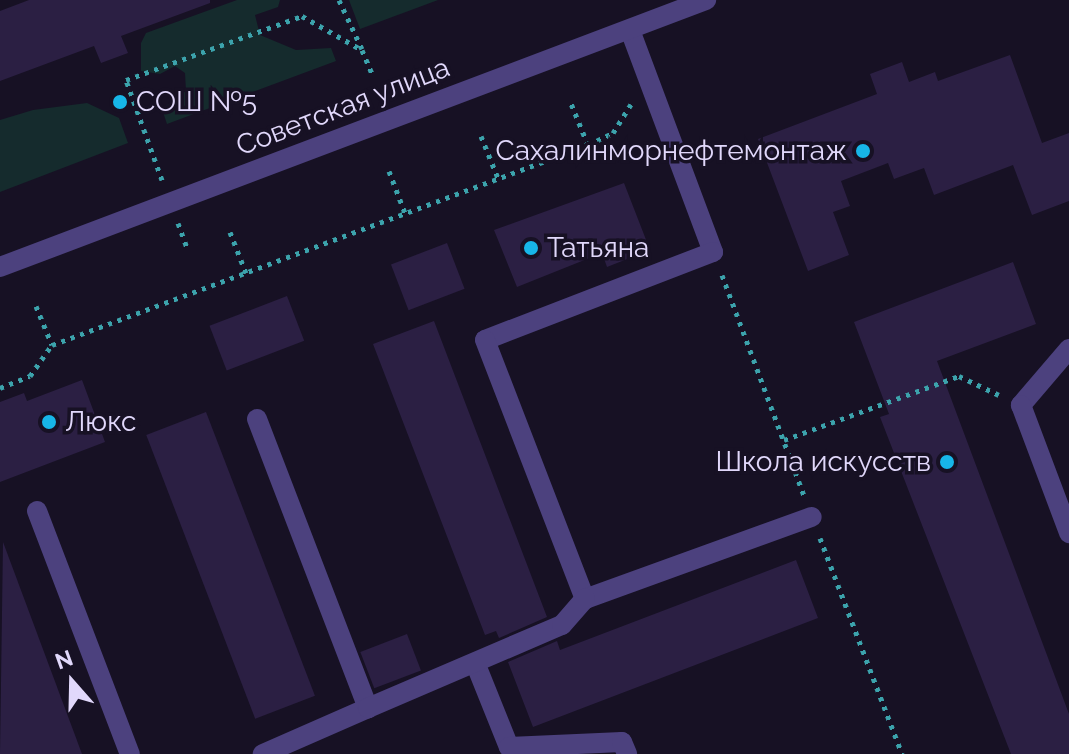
<!DOCTYPE html>
<html>
<head>
<meta charset="utf-8">
<style>
	body { margin:0 }
	#map { position:relative; width:1069px; height:754px; overflow:hidden; background:#171124; font-family:Raleway,sans-serif }
	div>[style] { position:absolute }
	.green>* { inset:0; background:#152b2d }
	.building>* { inset:0; background:#2b1f43; transform-origin:0 0 }
	.path>* { height:5px; margin-top:-2.5px; transform-origin:0; background:repeating-linear-gradient(90deg,#3ca3ac 0 4px,transparent 0 10px) }
	.minor>* { height:20px; margin:-10px; padding:0 10px; transform-origin:10px; border-radius:10px; background:#4c417e }
	.dots>* { width:22px; height:22px; translate:-50% -50%; box-sizing:border-box; border:4px solid #171124; border-radius:50% }
	span { translate:-50% -50%; white-space:nowrap; text-align:center; line-height:1.15; -webkit-text-stroke:7px #171124; paint-order:stroke }
	.poi-label { font-size:28px; color:#e1d8fb }
	.left { translate:0 -50%; text-align:left }
	.right { translate:-100% -50%; text-align:right }
	.street-label { font-size:28px; color:#e1d8fb }
	.north { position:absolute; left:32px; top:642px; width:80px; height:80px; -webkit-text-stroke:6px #171124; paint-order:stroke; rotate:340deg; font-size:22px; font-weight:700; line-height:32px; text-align:center; color:#e1d8fb }
	.north::after { content:''; display:block; margin:auto; width:28px; height:36px; background:#e1d8fb; clip-path:polygon(50% 0,100% 100%,50% 72%,0 100%) }
</style>
</head>
<body>
<div id="map">
	<div class="green">
		<i style="clip-path:polygon(237px 0,280px 0,278px 7px,255px 15px,260px 35px,296px 50px,331px 48px,336px 61px,167px 124px,162px 109px,186px 91px,185px 73px,175px 66px,160px 74px,141px 71px,141px 43px,146px 33px)"></i>
		<i style="clip-path:polygon(349px 0,438px 0,360px 29px)"></i>
		<i style="clip-path:polygon(87px 103px,119px 118px,128px 143px,0 192px,0 120px,33px 110px)"></i>
	</div>
	<div class="building">
		<i style="clip-path:polygon(29px 0,210px 0,210px 3px,121px 36px,128px 53px,101px 63px,94px 46px,0 81px,0 11px)"></i>
		<i style="clip-path:polygon(1010px 55px,1042px 143px,1069px 133px,1069px 201px,1032px 215px,1013px 165px,934px 195px,924px 168px,894px 179px,888px 163px,841px 181px,850px 206px,833px 212px,849px 255px,808px 271px,758px 139px,877px 94px,870px 74px,902px 62px,909px 82px,935px 72px,938px 81px)"></i>
		<i style="clip-path:polygon(624px 183px,650px 250px,607px 267px,602px 253px,517px 287px,494px 230px)"></i>
		<i style="left:447px;top:243px;width:49px;height:60px;rotate:69deg"></i>
		<i style="clip-path:polygon(1013px 262px,1036px 324px,937px 361px,1069px 714px,1069px 754px,1011px 754px,880px 417px,889px 414px,854px 322px)"></i>
		<i style="left:287px;top:296px;width:48px;height:83px;rotate:69deg"></i>
		<i style="clip-path:polygon(434px 321px,547px 617px,499px 638px,496px 631px,485px 635px,373px 344px)"></i>
		<i style="clip-path:polygon(82px 380px,105px 442px,0 482px,0 402px,24px 393px,27px 401px)"></i>
		<i style="left:206px;top:412px;width:304px;height:64px;rotate:69deg"></i>
		<i style="clip-path:polygon(3px 542px,82px 754px,0 754px)"></i>
		<i style="clip-path:polygon(796px 560px,818px 618px,533px 727px,508px 662px,557px 641px,560px 650px)"></i>
		<i style="left:407px;top:634px;width:39px;height:50px;rotate:69deg"></i>
	</div>
	<div class="path">
		<i style="left:339px;top:0;width:54px;rotate:64.9deg"></i>
		<i style="left:481px;top:136px;width:45px;rotate:68deg"></i>
		<i style="left:588px;top:145px;width:28px;rotate:-26deg"></i>
		<i style="left:613px;top:133px;width:34px;rotate:-58deg"></i>
		<i style="left:389px;top:171px;width:45px;rotate:69.1deg"></i>
		<i style="left:162px;top:180px;width:106px;rotate:-109.8deg"></i>
		<i style="left:126px;top:80px;width:187px;rotate:-20deg"></i>
		<i style="left:302px;top:16px;width:69px;rotate:29.5deg"></i>
		<i style="left:362px;top:50px;width:25px;rotate:67deg"></i>
		<i style="left:178px;top:223px;width:27px;rotate:70deg"></i>
		<i style="left:230px;top:232px;width:44px;rotate:68.7deg"></i>
		<i style="left:722px;top:275px;width:235px;rotate:69.6deg"></i>
		<i style="left:36px;top:306px;width:42px;rotate:67.7deg"></i>
		<i style="left:0;top:388px;width:32px;rotate:-22deg"></i>
		<i style="left:30px;top:376px;width:38px;rotate:-55deg"></i>
		<i style="left:52px;top:345px;width:572px;rotate:-20.46deg"></i>
		<i style="left:588px;top:145px;width:48px;rotate:-112.2deg"></i>
		<i style="left:784px;top:440px;width:186px;rotate:-20.1deg"></i>
		<i style="left:959px;top:376px;width:44px;rotate:25.4deg"></i>
		<i style="left:820px;top:538px;width:231px;rotate:69.2deg"></i>
	</div>
	<div class="minor">
		<i style="left:630px;top:30px;width:237px;rotate:69.5deg"></i>
		<i style="left:713px;top:252px;width:244px;rotate:158.9deg"></i>
		<i style="left:485px;top:340px;width:278px;rotate:68.9deg"></i>
		<i style="left:585px;top:599px;width:241px;rotate:-19.9deg"></i>
		<i style="left:0;top:267px;width:755px;rotate:-20.72deg"></i>
		<i style="left:1069px;top:349px;width:74px;rotate:130.6deg"></i>
		<i style="left:1021px;top:405px;width:137px;rotate:69.4deg"></i>
		<i style="left:257px;top:419px;width:310px;rotate:69deg"></i>
		<i style="left:368px;top:708px;width:115px;rotate:156.3deg"></i>
		<i style="left:37px;top:511px;width:260px;rotate:69.1deg"></i>
		<i style="left:476px;top:665px;width:88px;rotate:68.1deg"></i>
		<i style="left:509px;top:747px;width:113px;rotate:-2.5deg"></i>
		<i style="left:622px;top:742px;width:13px;rotate:67deg"></i>
		<i style="left:368px;top:708px;width:211px;rotate:-23.2deg"></i>
		<i style="left:562px;top:625px;width:35px;rotate:-49deg"></i>
	</div>
	<div class="dots">
		<i style="left:120px;top:102px;background:#17b6e8"></i>
		<i style="left:863px;top:151px;background:#17b6e8"></i>
		<i style="left:531px;top:248px;background:#17b6e8"></i>
		<i style="left:49px;top:422px;background:#17b6e8"></i>
		<i style="left:947px;top:462px;background:#17b6e8"></i>
	</div>
	<div class="poi-label">
		<span class="left" style="left:136px;top:102px">СОШ №5</span>
		<span class="right" style="left:847px;top:151px">Сахалинморнефтемонтаж</span>
		<span class="left" style="left:547px;top:248px">Татьяна</span>
		<span class="left" style="left:65px;top:422px">Люкс</span>
		<span class="right" style="left:931px;top:462px">Школа искусств</span>
	</div>
	<div class="street-label">
		<span style="left:343px;top:107px;rotate:-21deg">Советская улица</span>
	</div>
	<div class="north">N</div>
</div>
</body>
</html>
